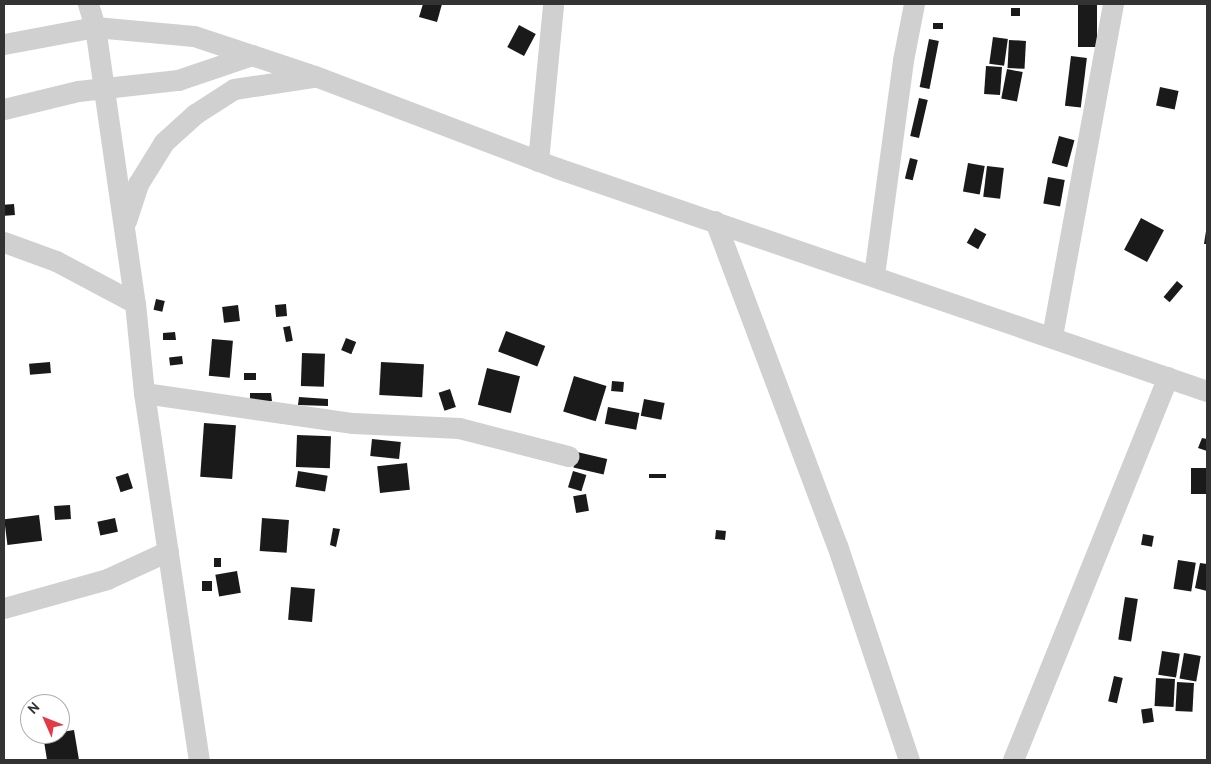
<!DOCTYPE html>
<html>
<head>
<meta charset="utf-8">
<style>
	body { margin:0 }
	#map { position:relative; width:1211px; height:764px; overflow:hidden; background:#fff; font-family:Overpass,sans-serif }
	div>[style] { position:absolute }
	.building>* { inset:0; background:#1a1a1a; transform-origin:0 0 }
	.minor>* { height:21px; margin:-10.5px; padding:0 10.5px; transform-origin:10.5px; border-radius:10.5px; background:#d0d0d0 }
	span { translate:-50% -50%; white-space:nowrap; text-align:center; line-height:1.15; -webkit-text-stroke:5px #fff; paint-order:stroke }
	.frame { position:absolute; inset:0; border:5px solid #333; pointer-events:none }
	.north { position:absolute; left:20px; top:694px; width:50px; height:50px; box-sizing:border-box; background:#fff; border:1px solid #adadad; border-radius:50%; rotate:314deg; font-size:14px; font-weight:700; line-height:20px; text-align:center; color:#333 }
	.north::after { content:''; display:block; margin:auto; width:18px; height:22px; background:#e63946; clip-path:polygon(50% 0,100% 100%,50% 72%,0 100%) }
</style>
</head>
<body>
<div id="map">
	<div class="building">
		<i style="clip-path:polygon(423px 4px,442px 4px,437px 22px,419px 17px)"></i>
		<i style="left:1078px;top:4px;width:19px;height:43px"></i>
		<i style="left:1011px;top:8px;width:9px;height:8px"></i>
		<i style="left:933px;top:23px;width:10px;height:6px"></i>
		<i style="left:519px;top:25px;width:19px;height:25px;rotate:28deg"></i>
		<i style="left:993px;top:37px;width:15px;height:27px;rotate:8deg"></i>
		<i style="left:929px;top:39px;width:10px;height:49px;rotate:11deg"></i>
		<i style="left:1009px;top:40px;width:17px;height:28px;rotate:3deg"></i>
		<i style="left:1071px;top:56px;width:16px;height:50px;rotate:7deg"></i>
		<i style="left:986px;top:66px;width:16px;height:28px;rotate:4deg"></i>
		<i style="left:1007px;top:69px;width:16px;height:30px;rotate:11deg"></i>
		<i style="left:1160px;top:87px;width:19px;height:19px;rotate:12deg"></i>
		<i style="left:919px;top:98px;width:9px;height:39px;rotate:13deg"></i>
		<i style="left:1059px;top:136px;width:16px;height:28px;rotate:15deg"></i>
		<i style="left:910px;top:158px;width:8px;height:21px;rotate:14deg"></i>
		<i style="left:968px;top:163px;width:17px;height:29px;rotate:10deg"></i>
		<i style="left:987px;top:166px;width:17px;height:31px;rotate:7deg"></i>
		<i style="left:1048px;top:177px;width:17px;height:27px;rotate:10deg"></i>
		<i style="left:14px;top:204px;width:11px;height:10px;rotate:85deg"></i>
		<i style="left:1141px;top:218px;width:26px;height:36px;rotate:28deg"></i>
		<i style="left:975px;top:228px;width:13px;height:17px;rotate:29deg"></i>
		<i style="clip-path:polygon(1206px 231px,1207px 231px,1207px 244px,1204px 244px)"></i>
		<i style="left:1177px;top:281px;width:8px;height:21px;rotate:40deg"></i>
		<i style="left:156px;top:299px;width:9px;height:11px;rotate:13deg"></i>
		<i style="left:286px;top:304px;width:12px;height:11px;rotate:85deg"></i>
		<i style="left:238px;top:305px;width:16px;height:16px;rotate:83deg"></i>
		<i style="left:290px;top:326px;width:15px;height:7px;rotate:79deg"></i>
		<i style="left:506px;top:331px;width:42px;height:22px;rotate:21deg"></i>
		<i style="clip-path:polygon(175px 332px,176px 340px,163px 340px,163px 333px)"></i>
		<i style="left:346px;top:338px;width:11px;height:13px;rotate:22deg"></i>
		<i style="left:212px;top:339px;width:21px;height:37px;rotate:5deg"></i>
		<i style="left:302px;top:353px;width:23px;height:33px;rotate:2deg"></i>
		<i style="left:182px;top:356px;width:8px;height:13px;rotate:83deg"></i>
		<i style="left:50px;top:362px;width:11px;height:21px;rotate:85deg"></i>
		<i style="left:381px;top:362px;width:43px;height:33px;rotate:3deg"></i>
		<i style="left:487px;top:368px;width:34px;height:38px;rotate:14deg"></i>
		<i style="left:244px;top:373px;width:12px;height:7px"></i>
		<i style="left:574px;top:376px;width:34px;height:37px;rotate:17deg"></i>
		<i style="left:612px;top:381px;width:12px;height:10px;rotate:5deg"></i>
		<i style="left:450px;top:389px;width:19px;height:12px;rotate:72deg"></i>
		<i style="clip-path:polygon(250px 393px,271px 393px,272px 401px,250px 402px)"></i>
		<i style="clip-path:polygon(299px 397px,328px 399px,328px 406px,298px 405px)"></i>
		<i style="left:644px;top:399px;width:21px;height:17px;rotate:11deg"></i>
		<i style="left:608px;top:407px;width:32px;height:17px;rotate:11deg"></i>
		<i style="left:204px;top:423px;width:32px;height:54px;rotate:4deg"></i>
		<i style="left:297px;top:435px;width:34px;height:32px;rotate:2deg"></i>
		<i style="clip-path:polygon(1202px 438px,1207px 439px,1207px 451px,1198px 448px)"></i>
		<i style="left:372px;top:439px;width:29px;height:17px;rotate:6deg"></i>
		<i style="left:577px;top:452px;width:31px;height:16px;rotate:13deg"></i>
		<i style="left:407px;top:463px;width:27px;height:30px;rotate:84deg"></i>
		<i style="left:1191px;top:468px;width:16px;height:26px"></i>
		<i style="left:298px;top:471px;width:30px;height:16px;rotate:9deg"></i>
		<i style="left:573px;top:471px;width:14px;height:17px;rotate:17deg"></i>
		<i style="left:128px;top:473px;width:16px;height:13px;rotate:72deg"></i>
		<i style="left:649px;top:474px;width:17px;height:4px"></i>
		<i style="left:586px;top:494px;width:17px;height:13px;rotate:80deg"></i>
		<i style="left:70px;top:505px;width:14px;height:16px;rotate:86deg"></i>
		<i style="left:39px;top:515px;width:26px;height:35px;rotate:83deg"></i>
		<i style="left:115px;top:518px;width:14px;height:18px;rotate:78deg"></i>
		<i style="left:262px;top:518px;width:27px;height:33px;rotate:4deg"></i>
		<i style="clip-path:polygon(333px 528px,340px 529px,336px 547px,330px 545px)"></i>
		<i style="left:716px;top:530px;width:10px;height:9px;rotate:6deg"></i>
		<i style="left:1143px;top:534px;width:11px;height:11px;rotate:10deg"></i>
		<i style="left:214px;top:558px;width:7px;height:9px"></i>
		<i style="left:1178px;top:560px;width:18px;height:29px;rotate:9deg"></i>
		<i style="clip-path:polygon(1200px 563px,1207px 564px,1207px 591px,1195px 588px)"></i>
		<i style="left:237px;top:571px;width:22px;height:22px;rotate:80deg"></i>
		<i style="left:202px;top:581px;width:10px;height:10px"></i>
		<i style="left:291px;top:587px;width:24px;height:33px;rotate:5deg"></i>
		<i style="left:1125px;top:597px;width:13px;height:43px;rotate:9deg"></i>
		<i style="left:1162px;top:651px;width:18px;height:24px;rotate:9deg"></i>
		<i style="left:1184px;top:653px;width:17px;height:26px;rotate:10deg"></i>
		<i style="left:1114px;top:676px;width:9px;height:26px;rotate:13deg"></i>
		<i style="left:1156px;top:678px;width:19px;height:28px;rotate:3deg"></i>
		<i style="left:1177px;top:682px;width:17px;height:29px;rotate:3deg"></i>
		<i style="left:1152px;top:708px;width:14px;height:11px;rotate:82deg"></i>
		<i style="clip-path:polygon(74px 730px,79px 760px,47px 760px,43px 735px)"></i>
	</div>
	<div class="minor">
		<i style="left:88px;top:4px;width:24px;rotate:73deg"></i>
		<i style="left:95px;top:27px;width:279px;rotate:81.8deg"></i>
		<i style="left:135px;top:303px;width:90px;rotate:84.3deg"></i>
		<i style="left:144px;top:393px;width:371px;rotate:81.5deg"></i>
		<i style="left:4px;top:44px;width:93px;rotate:-10.6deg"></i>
		<i style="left:95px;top:27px;width:99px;rotate:5.2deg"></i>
		<i style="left:194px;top:36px;width:127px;rotate:18.3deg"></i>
		<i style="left:315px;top:76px;width:259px;rotate:20.8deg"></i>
		<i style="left:557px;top:168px;width:687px;rotate:18.94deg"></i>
		<i style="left:4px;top:109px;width:76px;rotate:-13.7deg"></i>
		<i style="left:78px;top:91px;width:101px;rotate:-6.3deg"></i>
		<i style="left:178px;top:80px;width:78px;rotate:-18.7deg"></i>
		<i style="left:538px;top:161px;width:158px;rotate:-84.5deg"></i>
		<i style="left:126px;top:221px;width:39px;rotate:-72deg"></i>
		<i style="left:138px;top:184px;width:49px;rotate:-58.2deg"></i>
		<i style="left:164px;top:142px;width:42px;rotate:-42.1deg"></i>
		<i style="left:195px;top:114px;width:46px;rotate:-32.7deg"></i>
		<i style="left:234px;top:89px;width:79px;rotate:-8.7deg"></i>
		<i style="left:715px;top:221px;width:346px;rotate:69.4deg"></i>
		<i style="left:837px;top:545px;width:227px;rotate:71.5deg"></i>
		<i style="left:4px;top:242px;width:55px;rotate:20.1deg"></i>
		<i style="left:56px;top:261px;width:89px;rotate:28deg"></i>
		<i style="left:874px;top:275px;width:217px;rotate:-82.3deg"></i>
		<i style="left:903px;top:60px;width:57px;rotate:-78.9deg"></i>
		<i style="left:1052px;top:336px;width:338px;rotate:-79.6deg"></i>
		<i style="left:144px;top:393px;width:211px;rotate:8.2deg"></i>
		<i style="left:353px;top:423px;width:106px;rotate:2.7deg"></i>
		<i style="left:459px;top:428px;width:113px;rotate:14.4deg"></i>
		<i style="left:4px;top:608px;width:107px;rotate:-15.7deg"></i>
		<i style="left:107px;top:579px;width:67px;rotate:-24.7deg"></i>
		<i style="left:1013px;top:760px;width:413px;rotate:-68deg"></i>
	</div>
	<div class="frame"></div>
	<div class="north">N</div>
</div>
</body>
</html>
